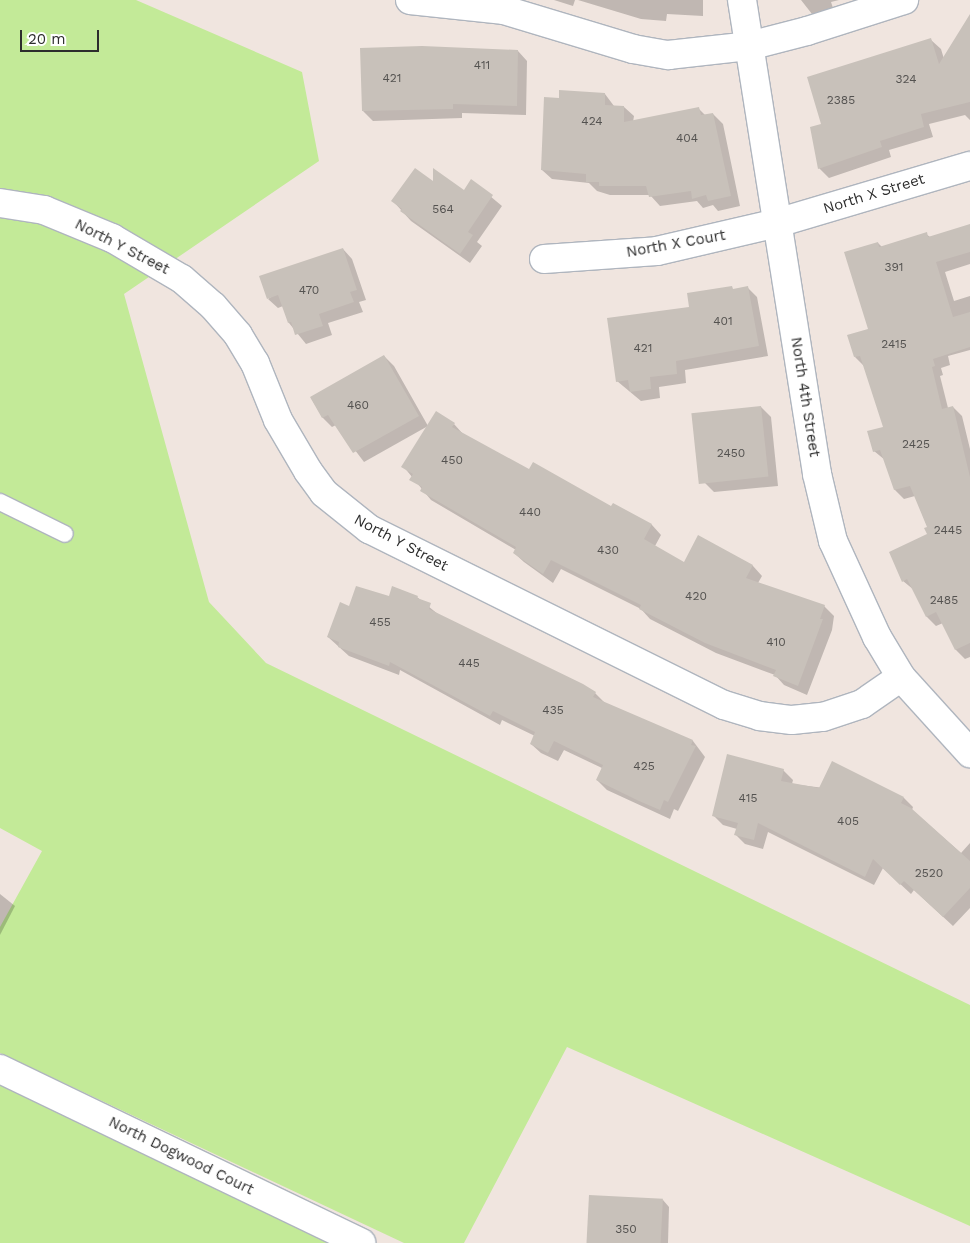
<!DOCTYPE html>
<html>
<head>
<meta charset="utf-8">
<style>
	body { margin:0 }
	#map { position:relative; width:970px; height:1243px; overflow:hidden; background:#f0e5df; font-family:"Work Sans",sans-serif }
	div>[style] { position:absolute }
	.green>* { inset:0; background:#c3ea98 }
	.shadow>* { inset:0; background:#0003 }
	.building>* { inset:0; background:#c8c1ba; transform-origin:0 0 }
	.roads { filter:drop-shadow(1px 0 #afb5be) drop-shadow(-1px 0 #afb5be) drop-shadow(0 1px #afb5be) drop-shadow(0 -1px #afb5be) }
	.service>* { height:16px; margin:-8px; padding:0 8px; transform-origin:8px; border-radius:8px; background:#fff }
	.minor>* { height:28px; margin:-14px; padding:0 14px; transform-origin:14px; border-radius:14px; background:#fff }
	span { translate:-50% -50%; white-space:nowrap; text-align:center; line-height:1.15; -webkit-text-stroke:4.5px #fff; paint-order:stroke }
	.number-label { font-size:12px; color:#545250 }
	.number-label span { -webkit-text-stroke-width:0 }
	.street-label { font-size:15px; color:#2d2d2d }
	.scale { position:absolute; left:20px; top:30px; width:79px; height:22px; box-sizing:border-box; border:2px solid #2d2d2d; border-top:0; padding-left:6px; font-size:15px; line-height:18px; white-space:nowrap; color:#2d2d2d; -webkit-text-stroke:4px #fff; paint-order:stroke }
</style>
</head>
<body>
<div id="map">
	<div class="green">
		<i style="clip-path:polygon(0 0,136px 0,302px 72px,319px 161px,124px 294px,209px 602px,266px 663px,970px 1005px,970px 1226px,567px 1047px,464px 1243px,404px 1243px,0 1053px,0 927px,42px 851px,0 828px)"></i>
		<i style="clip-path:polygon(0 1080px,334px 1243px,0 1243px)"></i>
	</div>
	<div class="shadow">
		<i style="clip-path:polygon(554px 0,575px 0,573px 6px)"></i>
		<i style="clip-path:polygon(578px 0,703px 0,703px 16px,667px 14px,666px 21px,641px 19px)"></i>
		<i style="clip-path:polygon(801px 0,839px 0,831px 2px,833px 8px,812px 14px)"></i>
		<i style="clip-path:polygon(970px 28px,970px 120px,965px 115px,929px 124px,933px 137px,889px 150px,891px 157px,829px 178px,819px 168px,823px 125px,931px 40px,941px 49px,944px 59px)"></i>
		<i style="clip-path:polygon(518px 51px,527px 61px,526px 115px,462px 113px,462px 118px,373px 121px,363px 111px)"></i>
		<i style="clip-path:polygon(605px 94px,614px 106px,624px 107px,634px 116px,633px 122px,698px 108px,706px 116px,713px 114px,723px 124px,740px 206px,718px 211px,713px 205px,703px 208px,697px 201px,660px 206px,650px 195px,610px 195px,597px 191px,589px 183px,552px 179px,542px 170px,560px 99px)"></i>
		<i style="clip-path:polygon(472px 181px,502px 206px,477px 242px,482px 246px,470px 263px,411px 221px,393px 201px,434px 183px,464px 192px)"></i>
		<i style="clip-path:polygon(970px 226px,970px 264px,945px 272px,954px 301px,970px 296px,970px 350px,948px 356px,950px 365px,941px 368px,943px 375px,940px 376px,948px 408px,953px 407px,962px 416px,970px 449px,970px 657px,965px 659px,956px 650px,943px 623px,936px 626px,927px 617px,914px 590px,903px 581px,929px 535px,928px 528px,915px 496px,904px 499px,895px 490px,885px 460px,874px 451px,885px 428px,864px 366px,855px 357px,870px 329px,878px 243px,882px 247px,926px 234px,930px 237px)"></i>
		<i style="clip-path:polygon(343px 249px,352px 259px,366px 300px,359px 302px,363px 312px,328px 323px,332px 335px,306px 344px,289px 323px,283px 306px,278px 308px,268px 299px)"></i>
		<i style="clip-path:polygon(748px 288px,757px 297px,768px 356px,685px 370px,686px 383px,659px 387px,660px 398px,641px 401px,617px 381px,691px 308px)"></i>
		<i style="clip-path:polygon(384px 356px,394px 366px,428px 426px,364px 462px,336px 425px,332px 427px,323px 418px,311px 398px)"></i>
		<i style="clip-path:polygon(761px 407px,771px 417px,778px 486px,714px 492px,704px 482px)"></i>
		<i style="clip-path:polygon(454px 424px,463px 434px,529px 471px,612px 507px,613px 505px,652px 525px,661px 535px,655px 546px,684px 564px,699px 537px,753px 566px,762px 576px,758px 583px,824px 606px,834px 616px,832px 630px,807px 695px,784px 685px,775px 675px,716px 653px,650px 619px,641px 609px,561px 569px,553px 583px,524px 562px,514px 553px,516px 550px,431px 500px,403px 466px)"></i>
		<i style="clip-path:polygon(390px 597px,417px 597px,439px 615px,595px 693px,605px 703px,693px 741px,705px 757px,678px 811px,674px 809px,670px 819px,607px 790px,597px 780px,602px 768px,564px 750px,558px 761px,541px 753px,531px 744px,535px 736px,502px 720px,500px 725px,400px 670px,399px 675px,349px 656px,328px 637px,350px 607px)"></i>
		<i style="clip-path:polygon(783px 770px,793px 780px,792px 784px,904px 798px,913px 807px,912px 810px,961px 853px,970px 843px,970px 908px,953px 926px,914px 890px,911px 894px,883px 868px,874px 885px,768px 832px,763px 849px,745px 844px,736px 835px,737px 829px,723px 825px,713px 815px)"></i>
		<i style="clip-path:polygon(0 894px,15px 906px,0 935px)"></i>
		<i style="clip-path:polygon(663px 1200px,669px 1207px,668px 1243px,590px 1243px)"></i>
	</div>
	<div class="building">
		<i style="clip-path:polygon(970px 14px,970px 102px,921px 114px,924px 127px,880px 141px,882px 147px,818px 169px,810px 127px,821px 124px,807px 77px,931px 38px,939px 64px)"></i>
		<i style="clip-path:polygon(422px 46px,518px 50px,517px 106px,453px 104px,453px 109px,362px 111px,360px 48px)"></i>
		<i style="clip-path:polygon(559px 90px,605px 93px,605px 105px,624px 106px,624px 122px,699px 107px,701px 115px,713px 113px,731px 196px,708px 201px,706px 195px,692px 199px,691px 191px,649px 197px,646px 186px,599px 186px,599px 182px,586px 182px,586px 174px,541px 170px,544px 97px,559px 98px)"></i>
		<i style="clip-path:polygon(415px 168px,433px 181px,433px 168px,464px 190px,471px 179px,493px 195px,468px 232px,473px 235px,460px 254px,400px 211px,402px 209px,391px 201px)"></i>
		<i style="clip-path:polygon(970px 224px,970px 252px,936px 262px,953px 317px,970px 312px,970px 347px,933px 359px,935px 366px,932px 367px,942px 409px,953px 406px,970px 477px,970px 643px,955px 650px,936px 612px,926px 617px,907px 579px,902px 582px,889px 552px,927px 534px,924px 528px,927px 527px,910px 486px,894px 490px,880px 450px,873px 452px,867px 431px,883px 427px,860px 356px,854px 357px,847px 335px,868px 329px,844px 252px,878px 242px,879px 247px,927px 232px,928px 237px)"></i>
		<i style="clip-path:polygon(343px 248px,357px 290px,350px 292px,354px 302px,319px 314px,323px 326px,295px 335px,291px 322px,288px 323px,278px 295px,267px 299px,259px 276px)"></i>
		<i style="clip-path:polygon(732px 286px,733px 289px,748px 286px,759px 346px,676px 361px,677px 374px,650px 377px,651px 389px,630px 392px,628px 380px,616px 382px,607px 318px,689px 307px,687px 293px)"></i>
		<i style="clip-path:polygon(384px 355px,419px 416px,353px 453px,328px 415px,322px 418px,310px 397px)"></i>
		<i style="left:761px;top:406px;width:71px;height:70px;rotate:84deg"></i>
		<i style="clip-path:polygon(436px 411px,455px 423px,452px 427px,529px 469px,533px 462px,611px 506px,613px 503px,652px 524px,644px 539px,684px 562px,698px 535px,753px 565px,746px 578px,825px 605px,820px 619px,823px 619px,798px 686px,773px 676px,776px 670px,705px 643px,639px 609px,641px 605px,551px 560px,543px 574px,513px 553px,516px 547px,420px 491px,422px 487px,409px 480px,413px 474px,401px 467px)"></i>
		<i style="clip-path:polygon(356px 586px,389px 596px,392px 586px,418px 596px,417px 598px,431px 603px,429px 609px,583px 684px,596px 692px,593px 697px,693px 740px,691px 745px,696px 746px,668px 802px,664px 800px,660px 810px,639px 801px,596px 780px,603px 765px,554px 741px,548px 753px,530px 744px,535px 732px,493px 711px,490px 716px,390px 662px,389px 666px,338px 647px,339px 642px,327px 637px,340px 602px,349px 606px)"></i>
		<i style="clip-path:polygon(727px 754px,784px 769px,781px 781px,819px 788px,832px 761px,904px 797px,901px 803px,911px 808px,970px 861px,970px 888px,943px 917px,904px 881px,900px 885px,873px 859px,865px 877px,758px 823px,754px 840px,734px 835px,738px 823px,712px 816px)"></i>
		<i style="left:589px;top:1195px;width:74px;height:48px;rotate:3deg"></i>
	</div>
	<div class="roads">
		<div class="service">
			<i style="left:0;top:502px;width:72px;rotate:26.2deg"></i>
		</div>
		<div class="minor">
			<i style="left:410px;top:0;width:95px;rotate:6.1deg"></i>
			<i style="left:504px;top:10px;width:135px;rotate:16.8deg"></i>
			<i style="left:633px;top:49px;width:36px;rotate:10deg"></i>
			<i style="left:668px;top:55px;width:81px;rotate:-6.3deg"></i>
			<i style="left:749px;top:46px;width:60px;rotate:-14.5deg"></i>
			<i style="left:807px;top:31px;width:102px;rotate:-17.7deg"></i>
			<i style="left:742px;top:0;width:480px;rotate:81deg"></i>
			<i style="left:817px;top:474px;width:69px;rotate:76.6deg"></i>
			<i style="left:833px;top:541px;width:106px;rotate:65.4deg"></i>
			<i style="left:877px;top:637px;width:47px;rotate:59deg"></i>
			<i style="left:901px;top:677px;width:103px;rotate:47.8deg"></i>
			<i style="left:0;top:203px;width:45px;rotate:9deg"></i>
			<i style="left:44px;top:210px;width:74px;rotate:22.4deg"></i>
			<i style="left:112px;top:238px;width:81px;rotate:30.4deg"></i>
			<i style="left:182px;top:279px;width:41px;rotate:41.1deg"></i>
			<i style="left:213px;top:306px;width:38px;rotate:49deg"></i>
			<i style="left:238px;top:335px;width:33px;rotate:59deg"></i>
			<i style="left:255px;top:363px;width:61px;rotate:68deg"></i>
			<i style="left:278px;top:420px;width:59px;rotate:59.5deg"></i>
			<i style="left:308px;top:471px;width:27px;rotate:54deg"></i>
			<i style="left:324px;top:493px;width:58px;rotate:38.7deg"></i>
			<i style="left:369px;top:529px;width:396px;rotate:26.4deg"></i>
			<i style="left:724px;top:705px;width:37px;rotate:17deg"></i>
			<i style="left:759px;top:716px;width:33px;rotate:7deg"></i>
			<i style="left:792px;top:720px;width:31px;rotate:-6deg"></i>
			<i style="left:823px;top:717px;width:41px;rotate:-18.4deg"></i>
			<i style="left:862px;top:704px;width:47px;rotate:-34.7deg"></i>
			<i style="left:544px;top:259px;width:113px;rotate:-4deg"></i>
			<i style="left:657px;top:251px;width:123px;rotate:-13.1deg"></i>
			<i style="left:777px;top:223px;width:201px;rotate:-16.5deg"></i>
			<i style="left:0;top:1069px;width:401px;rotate:25.7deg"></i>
		</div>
	</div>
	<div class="number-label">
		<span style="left:482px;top:66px">411</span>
		<span style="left:392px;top:79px">421</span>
		<span style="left:906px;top:80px">324</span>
		<span style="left:841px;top:101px">2385</span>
		<span style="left:592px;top:122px">424</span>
		<span style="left:687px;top:139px">404</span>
		<span style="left:443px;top:210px">564</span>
		<span style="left:894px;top:268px">391</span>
		<span style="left:309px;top:291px">470</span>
		<span style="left:723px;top:322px">401</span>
		<span style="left:894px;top:345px">2415</span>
		<span style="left:643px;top:349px">421</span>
		<span style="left:358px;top:406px">460</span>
		<span style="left:916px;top:445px">2425</span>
		<span style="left:731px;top:454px">2450</span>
		<span style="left:452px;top:461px">450</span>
		<span style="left:530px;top:513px">440</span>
		<span style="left:948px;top:531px">2445</span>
		<span style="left:608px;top:551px">430</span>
		<span style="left:696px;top:597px">420</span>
		<span style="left:944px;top:601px">2485</span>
		<span style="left:380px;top:623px">455</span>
		<span style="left:776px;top:643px">410</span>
		<span style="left:469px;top:664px">445</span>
		<span style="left:553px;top:711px">435</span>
		<span style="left:644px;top:767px">425</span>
		<span style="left:748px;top:799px">415</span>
		<span style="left:848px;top:822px">405</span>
		<span style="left:929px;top:874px">2520</span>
		<span style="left:626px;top:1230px">350</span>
	</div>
	<div class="street-label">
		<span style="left:874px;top:194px;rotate:-17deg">North X Street</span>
		<span style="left:676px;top:244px;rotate:-10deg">North X Court</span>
		<span style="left:122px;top:247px;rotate:27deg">North Y Street</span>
		<span style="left:805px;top:397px;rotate:81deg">North 4th Street</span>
		<span style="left:401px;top:543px;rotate:28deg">North Y Street</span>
		<span style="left:181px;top:1156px;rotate:26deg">North Dogwood Court</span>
	</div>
	<div class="scale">20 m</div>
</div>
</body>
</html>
